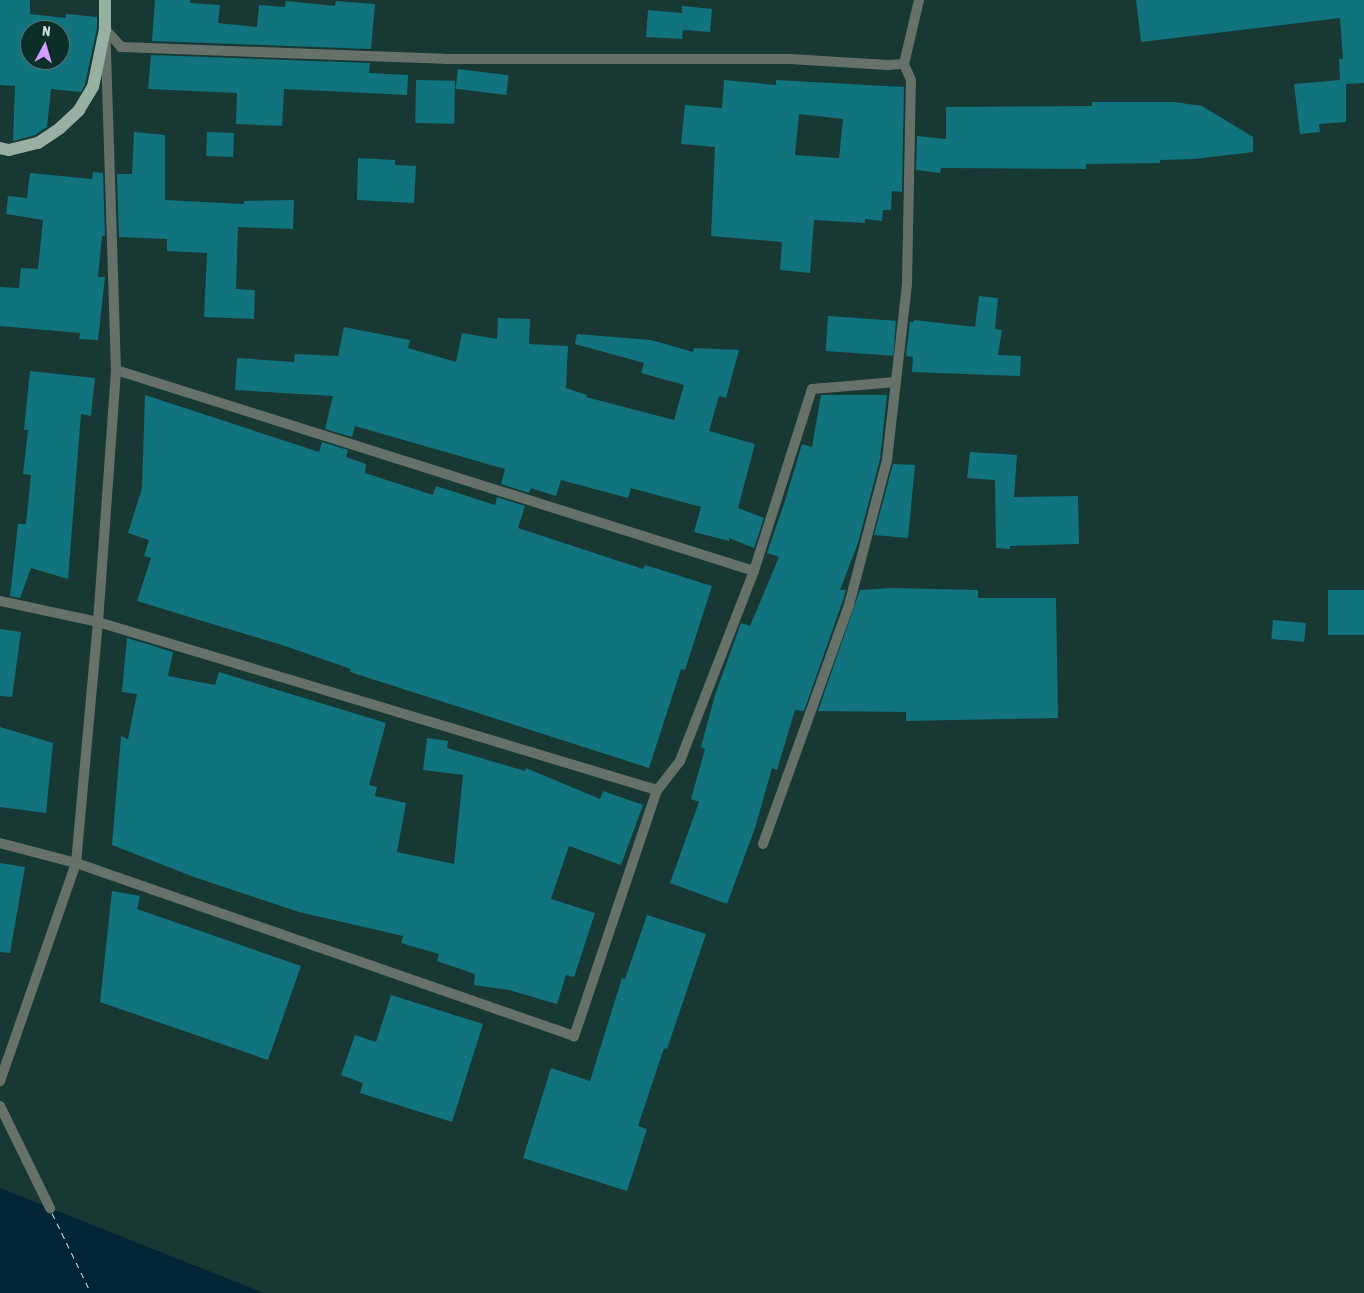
<!DOCTYPE html>
<html>
<head>
<meta charset="utf-8">
<style>
	body { margin:0 }
	#map { position:relative; width:1364px; height:1293px; overflow:hidden; background:#173833; font-family:"Asap Condensed",sans-serif }
	div>[style] { position:absolute }
	.water>* { inset:0; background:#012535 }
	.ferry>* { height:1px; margin-top:-0.5px; transform-origin:0; background:repeating-linear-gradient(90deg,#c3e6fa 0 6px,transparent 0 11px) }
	.building>* { inset:0; background:#10737e; transform-origin:0 0 }
	.minor>* { height:10px; margin:-5px; padding:0 5px; transform-origin:5px; border-radius:5px; background:#667169 }
	.primary>* { height:12px; margin:-6px; padding:0 6px; transform-origin:6px; border-radius:6px; background:#98b0a1 }
	span { translate:-50% -50%; white-space:nowrap; text-align:center; line-height:1.15; -webkit-text-stroke:4.5px #0c2e29; paint-order:stroke }
	.north { position:absolute; left:20px; top:20px; width:50px; height:50px; box-sizing:border-box; background:#0c2e29; border:1px solid #58746f; border-radius:50%; rotate:6deg; font-size:14px; font-weight:700; line-height:20px; text-align:center; color:#cadcd9 }
	.north::after { content:''; display:block; margin:auto; width:18px; height:22px; background:#d19dfe; clip-path:polygon(50% 0,100% 100%,50% 72%,0 100%) }
</style>
</head>
<body>
<div id="map">
	<div class="water">
		<i style="clip-path:polygon(0 1188px,50px 1208px,264px 1293px,0 1293px)"></i>
	</div>
	<div class="ferry">
		<i style="left:52px;top:1213px;width:89px;rotate:64deg"></i>
	</div>
	<div class="building">
		<i style="clip-path:polygon(evenodd,0 0,30px 0,30px 14px,66px 18px,66px 14px,97px 17px,97px 28px,85px 84px,81px 92px,51px 89px,47px 127px,35px 135px,13px 141px,15px 86px,0 85px,0 0,30px 30px,60px 30px,60px 60px,30px 60px,30px 30px)"></i>
		<i style="clip-path:polygon(155px 0,190px 0,190px 3px,220px 5px,218px 23px,257px 27px,259px 5px,285px 7px,286px 1px,335px 6px,336px 1px,375px 4px,371px 49px,152px 41px)"></i>
		<i style="clip-path:polygon(1136px 0,1364px 0,1364px 83px,1346px 84px,1346px 122px,1319px 124px,1320px 132px,1300px 134px,1294px 84px,1340px 80px,1339px 59px,1343px 59px,1340px 18px,1141px 42px)"></i>
		<i style="clip-path:polygon(682px 6px,712px 9px,710px 32px,683px 30px,682px 39px,646px 37px,648px 10px,682px 13px)"></i>
		<i style="clip-path:polygon(151px 55px,370px 63px,369px 73px,408px 75px,407px 95px,284px 89px,282px 126px,236px 124px,237px 93px,148px 89px)"></i>
		<i style="left:458px;top:69px;width:51px;height:20px;rotate:7deg"></i>
		<i style="left:416px;top:80px;width:39px;height:43px;rotate:1deg"></i>
		<i style="clip-path:polygon(evenodd,724px 80px,776px 85px,776px 80px,904px 87px,902px 192px,892px 191px,891px 210px,883px 210px,882px 221px,865px 219px,865px 223px,814px 220px,810px 273px,780px 270px,782px 242px,711px 236px,715px 147px,681px 144px,685px 105px,722px 108px,724px 80px,799px 114px,843px 119px,839px 158px,795px 155px,799px 114px)"></i>
		<i style="clip-path:polygon(1092px 102px,1174px 102px,1202px 106px,1253px 137px,1253px 152px,1194px 159px,1160px 160px,1160px 163px,1086px 164px,1086px 169px,941px 168px,940px 173px,916px 170px,917px 136px,946px 139px,946px 107px,1092px 106px)"></i>
		<i style="clip-path:polygon(134px 132px,165px 135px,165px 200px,244px 204px,244px 201px,294px 200px,293px 229px,238px 227px,236px 289px,255px 290px,254px 319px,204px 317px,207px 253px,167px 251px,167px 239px,119px 237px,117px 174px,132px 174px)"></i>
		<i style="left:207px;top:132px;width:27px;height:24px;rotate:2deg"></i>
		<i style="clip-path:polygon(358px 158px,395px 160px,395px 165px,416px 166px,414px 203px,357px 200px)"></i>
		<i style="clip-path:polygon(93px 172px,103px 173px,105px 236px,102px 236px,98px 277px,105px 277px,98px 340px,79px 339px,80px 333px,0 326px,0 287px,19px 288px,21px 268px,38px 269px,43px 220px,6px 214px,8px 196px,27px 198px,30px 173px,92px 179px)"></i>
		<i style="clip-path:polygon(979px 296px,998px 298px,995px 329px,1002px 330px,998px 355px,1021px 356px,1020px 376px,912px 372px,913px 357px,906px 356px,910px 322px,914px 322px,914px 320px,975px 327px)"></i>
		<i style="left:828px;top:316px;width:68px;height:35px;rotate:4deg"></i>
		<i style="clip-path:polygon(498px 318px,530px 319px,529px 344px,568px 346px,566px 388px,587px 395px,586px 397px,674px 420px,684px 385px,641px 373px,644px 363px,575px 344px,577px 334px,651px 340px,693px 352px,694px 348px,739px 350px,726px 398px,719px 396px,709px 431px,755px 444px,738px 508px,764px 518px,754px 548px,729px 538px,729px 541px,694px 532px,701px 507px,631px 488px,628px 498px,561px 480px,556px 496px,531px 488px,529px 493px,501px 484px,505px 469px,355px 426px,352px 437px,325px 429px,333px 396px,235px 390px,237px 358px,294px 362px,295px 354px,338px 356px,344px 327px,410px 340px,408px 348px,456px 362px,462px 333px,497px 339px)"></i>
		<i style="clip-path:polygon(30px 371px,95px 378px,91px 416px,81px 414px,68px 579px,31px 568px,20px 598px,10px 596px,18px 524px,26px 524px,31px 475px,23px 474px,28px 430px,24px 430px)"></i>
		<i style="clip-path:polygon(145px 395px,319px 452px,322px 442px,348px 450px,346px 457px,366px 464px,365px 473px,433px 495px,436px 486px,495px 505px,497px 497px,525px 506px,518px 528px,643px 569px,645px 565px,712px 586px,685px 670px,681px 669px,649px 768px,350px 672px,351px 669px,285px 646px,137px 601px,151px 558px,144px 556px,149px 540px,128px 533px,142px 488px)"></i>
		<i style="clip-path:polygon(821px 395px,887px 395px,880px 459px,858px 543px,840px 590px,846px 590px,842px 603px,804px 711px,795px 710px,777px 770px,772px 768px,755px 828px,727px 904px,670px 883px,699px 802px,691px 799px,705px 749px,701px 747px,715px 695px,741px 623px,750px 626px,779px 557px,767px 553px,785px 501px,802px 444px,812px 447px)"></i>
		<i style="clip-path:polygon(970px 452px,1017px 455px,1014px 497px,1078px 496px,1079px 544px,1010px 546px,1010px 549px,996px 548px,995px 480px,967px 478px)"></i>
		<i style="clip-path:polygon(893px 464px,915px 465px,908px 538px,874px 535px)"></i>
		<i style="clip-path:polygon(892px 588px,978px 590px,978px 598px,1056px 598px,1058px 718px,906px 721px,906px 712px,818px 711px,860px 590px)"></i>
		<i style="left:1328px;top:590px;width:36px;height:45px"></i>
		<i style="left:1273px;top:620px;width:33px;height:19px;rotate:5deg"></i>
		<i style="clip-path:polygon(0 629px,21px 632px,12px 697px,0 696px)"></i>
		<i style="clip-path:polygon(127px 638px,173px 652px,168px 676px,215px 685px,219px 672px,386px 723px,369px 785px,377px 787px,375px 796px,406px 803px,397px 852px,454px 864px,463px 775px,423px 770px,427px 738px,448px 741px,447px 748px,525px 771px,526px 768px,600px 799px,603px 791px,643px 805px,621px 865px,569px 846px,551px 899px,595px 913px,574px 977px,566px 975px,557px 1004px,509px 990px,474px 985px,475px 974px,437px 961px,439px 954px,401px 943px,403px 936px,299px 912px,194px 877px,112px 845px,121px 736px,128px 739px,137px 694px,122px 692px)"></i>
		<i style="clip-path:polygon(0 727px,53px 743px,46px 813px,0 807px)"></i>
		<i style="clip-path:polygon(0 863px,25px 867px,10px 953px,0 952px)"></i>
		<i style="clip-path:polygon(112px 891px,140px 896px,137px 909px,301px 966px,268px 1060px,100px 1002px)"></i>
		<i style="clip-path:polygon(647px 915px,706px 934px,667px 1049px,664px 1048px,638px 1126px,647px 1129px,627px 1191px,523px 1158px,551px 1068px,590px 1081px,622px 978px,625px 979px)"></i>
		<i style="clip-path:polygon(391px 995px,483px 1024px,452px 1122px,360px 1093px,363px 1083px,341px 1075px,355px 1035px,376px 1042px)"></i>
	</div>
	<div class="minor">
		<i style="left:116px;top:370px;width:669px;rotate:17.49deg"></i>
		<i style="left:896px;top:382px;width:84px;rotate:175.2deg"></i>
		<i style="left:812px;top:389px;width:191px;rotate:107.7deg"></i>
		<i style="left:754px;top:571px;width:204px;rotate:111.3deg"></i>
		<i style="left:680px;top:761px;width:37px;rotate:128deg"></i>
		<i style="left:657px;top:790px;width:260px;rotate:108.6deg"></i>
		<i style="left:574px;top:1036px;width:527px;rotate:-160.84deg"></i>
		<i style="left:76px;top:863px;width:242px;rotate:-84.8deg"></i>
		<i style="left:98px;top:622px;width:253px;rotate:-85.9deg"></i>
		<i style="left:116px;top:370px;width:341px;rotate:-91.8deg"></i>
		<i style="left:105px;top:29px;width:24px;rotate:48deg"></i>
		<i style="left:121px;top:47px;width:323px;rotate:2.1deg"></i>
		<i style="left:444px;top:59px;width:346px"></i>
		<i style="left:790px;top:59px;width:98px;rotate:3.5deg"></i>
		<i style="left:888px;top:65px;width:16px;rotate:-4deg"></i>
		<i style="left:904px;top:64px;width:66px;rotate:-76.8deg"></i>
		<i style="left:0;top:601px;width:100px;rotate:12.1deg"></i>
		<i style="left:98px;top:622px;width:584px;rotate:16.73deg"></i>
		<i style="left:0;top:843px;width:79px;rotate:14.7deg"></i>
		<i style="left:76px;top:863px;width:231px;rotate:109.2deg"></i>
		<i style="left:763px;top:844px;width:254px;rotate:-70.2deg"></i>
		<i style="left:849px;top:605px;width:150px;rotate:-75.3deg"></i>
		<i style="left:887px;top:460px;width:177px;rotate:-83.5deg"></i>
		<i style="left:907px;top:284px;width:204px;rotate:-88.9deg"></i>
		<i style="left:911px;top:80px;width:17px;rotate:-114deg"></i>
		<i style="left:0;top:1106px;width:114px;rotate:63.9deg"></i>
	</div>
	<div class="primary">
		<i style="left:0;top:148px;width:9px;rotate:13deg"></i>
		<i style="left:9px;top:150px;width:30px;rotate:-14deg"></i>
		<i style="left:38px;top:143px;width:27px;rotate:-34deg"></i>
		<i style="left:60px;top:128px;width:26px;rotate:-43deg"></i>
		<i style="left:79px;top:110px;width:27px;rotate:-59deg"></i>
		<i style="left:93px;top:87px;width:59px;rotate:-78.3deg"></i>
		<i style="left:105px;top:29px;width:29px;rotate:-90deg"></i>
	</div>
	<div class="north">N</div>
</div>
</body>
</html>
